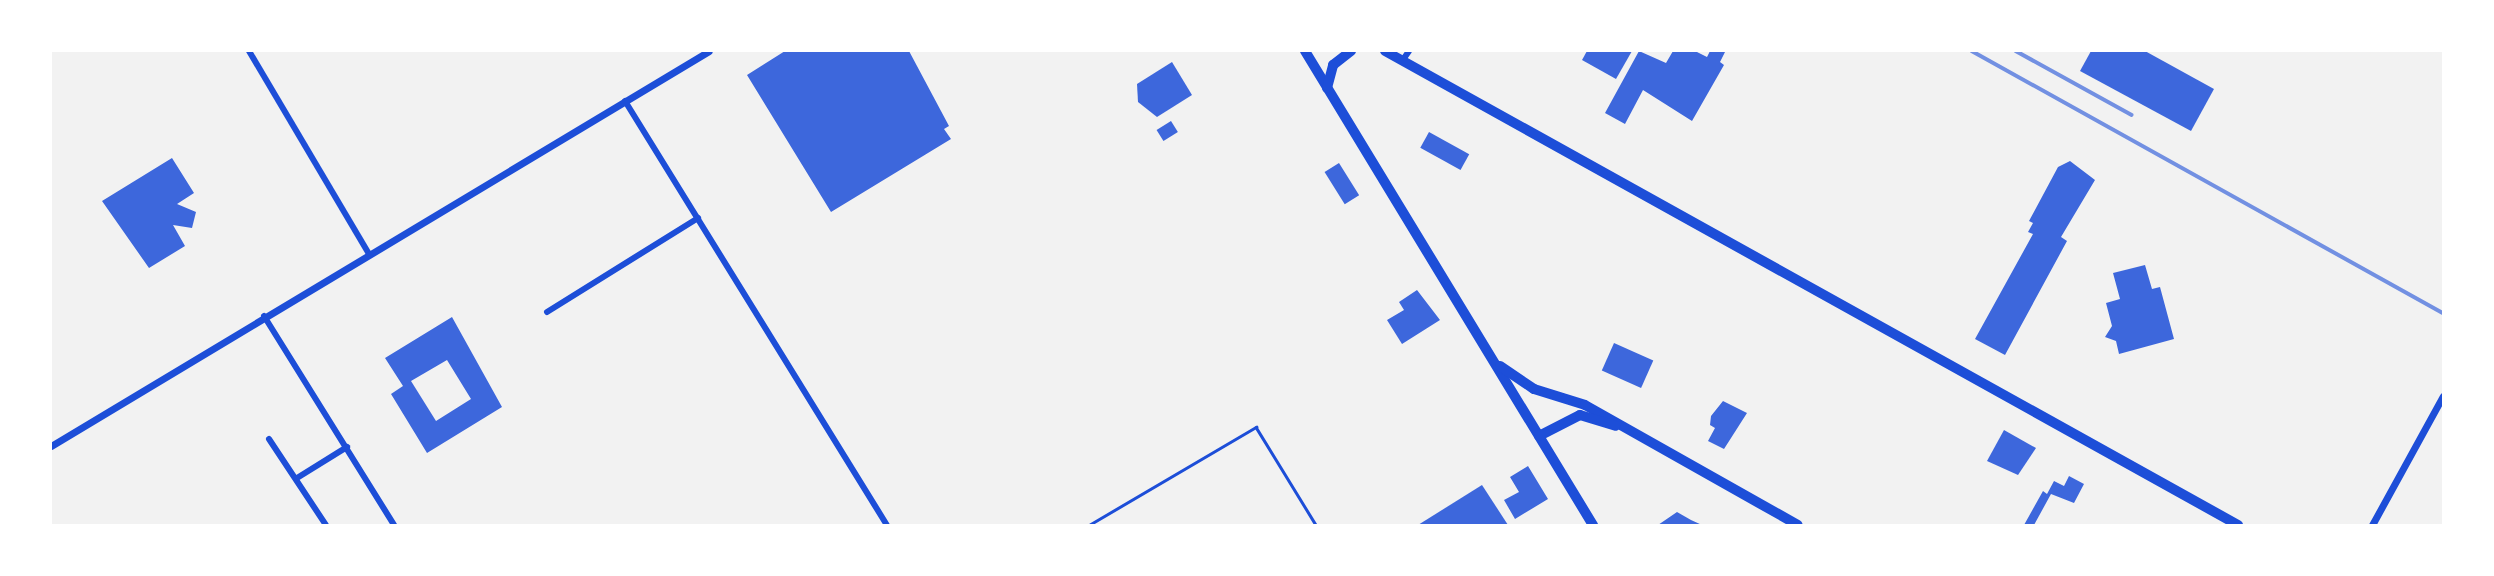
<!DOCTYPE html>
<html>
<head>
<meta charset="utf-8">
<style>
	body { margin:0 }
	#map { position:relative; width:2494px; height:576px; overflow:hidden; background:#f2f2f2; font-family:Bitter,serif }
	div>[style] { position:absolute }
	.building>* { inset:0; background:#3d67dc; transform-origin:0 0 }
	.service>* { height:2.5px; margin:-1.25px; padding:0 1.25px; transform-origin:1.25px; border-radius:1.25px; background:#1d4ed8 }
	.minor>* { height:6px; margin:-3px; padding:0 3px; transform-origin:3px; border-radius:3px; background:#1d4ed8 }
	.tertiary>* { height:7px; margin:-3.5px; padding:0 3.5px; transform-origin:3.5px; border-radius:3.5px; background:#1d4ed8 }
	.primary>* { height:10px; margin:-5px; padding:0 5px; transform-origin:5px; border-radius:5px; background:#1d4ed8 }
	.rail>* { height:3.5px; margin:-1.75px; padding:0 1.75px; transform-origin:1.75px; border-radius:1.75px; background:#7290e2 }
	span { translate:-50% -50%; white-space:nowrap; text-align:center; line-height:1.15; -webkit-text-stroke:7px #fff; paint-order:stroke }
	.frame { position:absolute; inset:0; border:52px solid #fff; pointer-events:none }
</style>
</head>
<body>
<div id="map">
	<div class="building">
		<i style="clip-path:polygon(785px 51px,909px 51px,949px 126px,944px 129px,951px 139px,831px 212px,747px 75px)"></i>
		<i style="clip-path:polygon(1587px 51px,1632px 51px,1616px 79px,1582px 60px)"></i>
		<i style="clip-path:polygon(1639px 51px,1666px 63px,1673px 51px,1695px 51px,1707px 57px,1710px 51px,1725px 52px,1720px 62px,1724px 65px,1692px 121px,1643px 90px,1625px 124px,1605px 113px)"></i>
		<i style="clip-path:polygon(2091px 51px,2145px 51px,2214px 89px,2191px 131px,2080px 71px)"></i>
		<i style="clip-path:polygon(1172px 62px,1192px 95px,1157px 117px,1138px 102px,1137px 84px)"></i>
		<i style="left:1171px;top:121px;width:13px;height:17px;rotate:58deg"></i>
		<i style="left:1429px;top:132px;width:46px;height:18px;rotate:29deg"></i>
		<i style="clip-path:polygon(172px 158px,194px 193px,177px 204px,196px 212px,192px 228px,173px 225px,185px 246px,149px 268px,102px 201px)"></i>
		<i style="clip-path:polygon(2070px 161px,2095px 180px,2061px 237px,2067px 241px,2005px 355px,1975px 339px,2033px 234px,2028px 232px,2033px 223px,2029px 221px,2058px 167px)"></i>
		<i style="left:1339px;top:163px;width:38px;height:17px;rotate:58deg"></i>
		<i style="clip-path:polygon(2145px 265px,2152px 289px,2160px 287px,2174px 339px,2119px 354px,2116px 341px,2105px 337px,2112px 326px,2106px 303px,2120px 299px,2113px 273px)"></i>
		<i style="clip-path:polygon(1417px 290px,1440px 320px,1402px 344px,1387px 320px,1404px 310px,1399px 302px)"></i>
		<i style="clip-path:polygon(evenodd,452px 317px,502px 407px,427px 453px,391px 394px,403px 386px,385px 358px,452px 317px,447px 360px,471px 399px,436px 421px,411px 381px,447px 360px)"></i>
		<i style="left:1614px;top:343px;width:43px;height:30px;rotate:24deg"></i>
		<i style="clip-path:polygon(1723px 401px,1747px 413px,1724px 449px,1708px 441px,1715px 428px,1710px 425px,1711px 416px)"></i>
		<i style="clip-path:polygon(2004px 430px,2036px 448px,2018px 475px,1987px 461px)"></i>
		<i style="clip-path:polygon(1528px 466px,1548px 499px,1515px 519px,1504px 500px,1519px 492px,1510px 477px)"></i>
		<i style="clip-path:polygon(2069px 476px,2084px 484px,2074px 503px,2051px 494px,2034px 525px,2024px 525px,2043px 491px,2047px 494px,2054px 481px,2064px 486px)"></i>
		<i style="clip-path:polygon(1482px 485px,1508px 525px,1418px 525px)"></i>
		<i style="clip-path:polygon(1677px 512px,1691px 520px,1702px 525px,1658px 525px)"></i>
	</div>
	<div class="service">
		<i style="left:1089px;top:525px;width:194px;rotate:-30.4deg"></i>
		<i style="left:1256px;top:427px;width:115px;rotate:58.5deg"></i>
	</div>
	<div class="minor">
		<i style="left:249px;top:51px;width:234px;rotate:59.4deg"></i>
		<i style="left:1402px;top:61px;width:12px;rotate:-55deg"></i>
		<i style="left:625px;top:101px;width:498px;rotate:58.3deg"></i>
		<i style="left:547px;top:312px;width:178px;rotate:-31.9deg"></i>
		<i style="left:264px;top:316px;width:246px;rotate:58.1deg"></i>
		<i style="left:269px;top:439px;width:103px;rotate:56.5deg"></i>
		<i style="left:297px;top:478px;width:59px;rotate:-31.8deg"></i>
	</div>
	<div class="tertiary">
		<i style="left:51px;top:446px;width:767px;rotate:-30.98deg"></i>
		<i style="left:2372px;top:525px;width:147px;rotate:-61.2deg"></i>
	</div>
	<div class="primary">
		<i style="left:1305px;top:51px;width:555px;rotate:58.72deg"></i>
		<i style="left:1385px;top:51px;width:976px;rotate:29.06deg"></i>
		<i style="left:1327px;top:88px;width:24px;rotate:-75deg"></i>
		<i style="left:1333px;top:65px;width:23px;rotate:-38deg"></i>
		<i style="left:1500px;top:366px;width:41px;rotate:34.1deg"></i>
		<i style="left:1534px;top:389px;width:53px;rotate:17.4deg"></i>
		<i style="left:1585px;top:405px;width:244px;rotate:29.4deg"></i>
		<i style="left:1539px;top:436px;width:46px;rotate:-27.1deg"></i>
		<i style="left:1580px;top:415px;width:37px;rotate:17deg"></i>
	</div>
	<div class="rail">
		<i style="left:1972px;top:51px;width:539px;rotate:29.09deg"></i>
		<i style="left:2016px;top:51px;width:132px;rotate:28.9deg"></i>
	</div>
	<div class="frame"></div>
</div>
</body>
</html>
